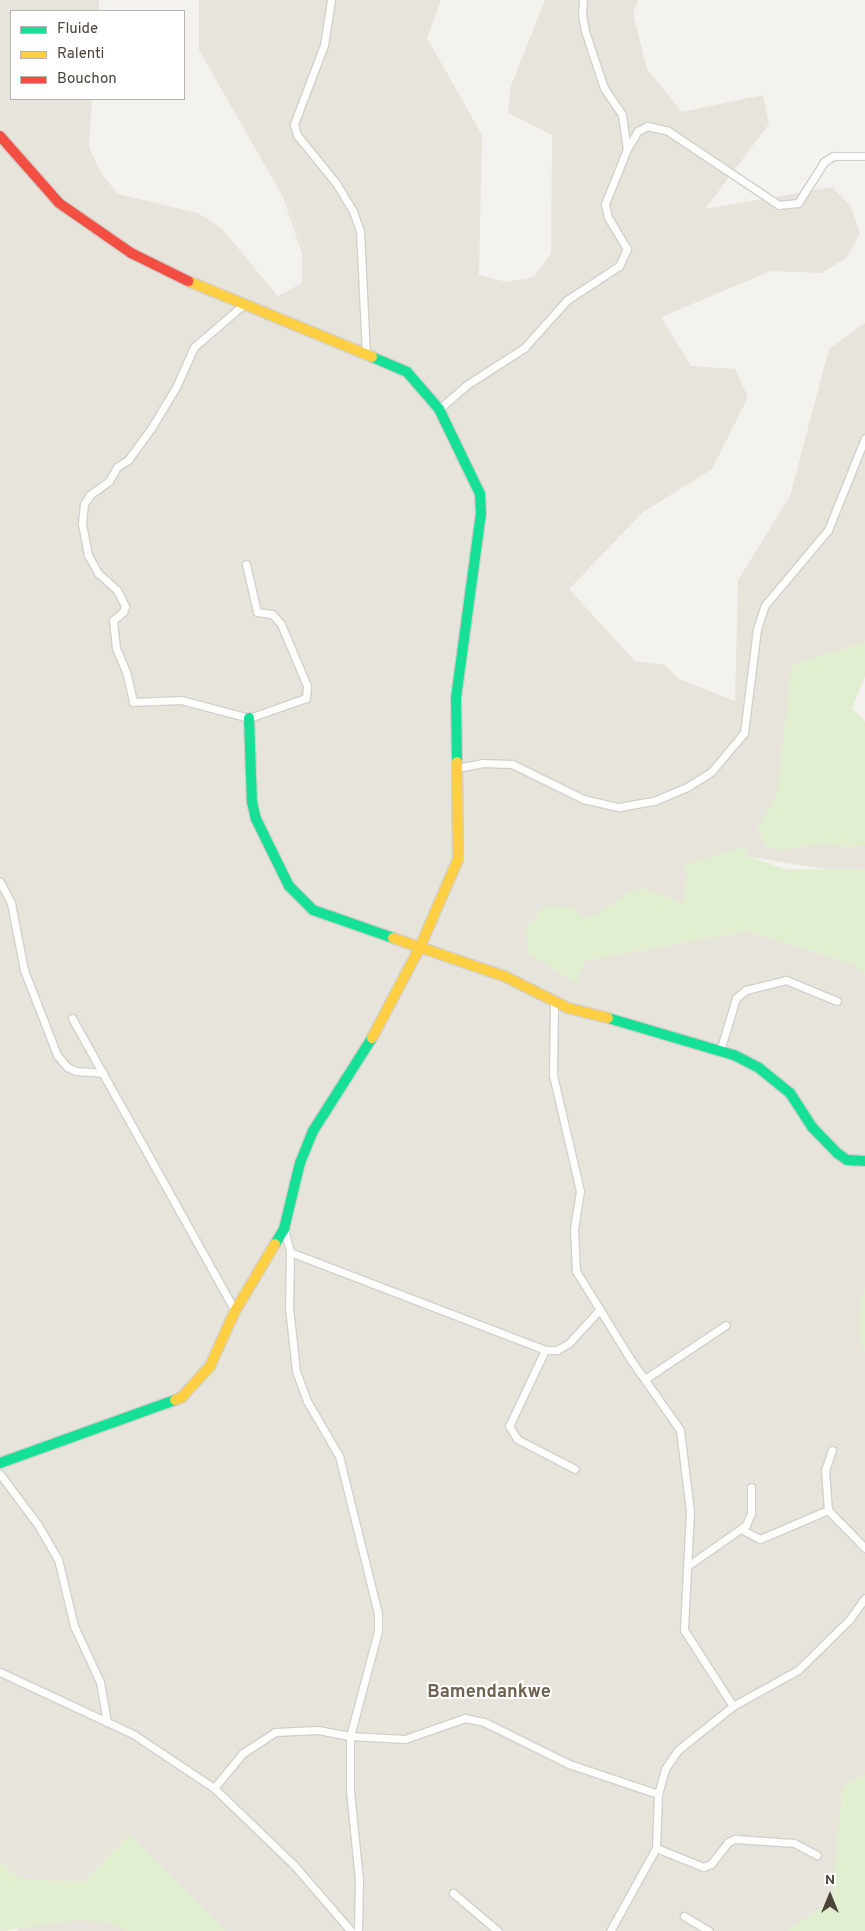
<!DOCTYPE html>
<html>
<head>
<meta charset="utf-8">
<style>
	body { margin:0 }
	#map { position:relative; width:865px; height:1931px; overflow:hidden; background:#f4f2ee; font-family:Overpass,sans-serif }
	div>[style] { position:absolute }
	.residential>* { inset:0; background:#e7e4dc }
	.green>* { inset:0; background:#e1eecf }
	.roads { filter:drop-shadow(1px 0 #d2d0cb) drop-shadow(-1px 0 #d2d0cb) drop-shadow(0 1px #d2d0cb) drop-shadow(0 -1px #d2d0cb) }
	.street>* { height:7px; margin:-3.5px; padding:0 3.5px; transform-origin:3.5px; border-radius:3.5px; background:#fdfdfc }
	.fast>* { height:10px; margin:-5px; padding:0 5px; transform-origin:5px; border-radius:5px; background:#16e098 }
	.slow>* { height:10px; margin:-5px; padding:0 5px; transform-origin:5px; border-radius:5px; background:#ffcf43 }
	.jam>* { height:10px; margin:-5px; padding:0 5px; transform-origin:5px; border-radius:5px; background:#f24e42 }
	span { translate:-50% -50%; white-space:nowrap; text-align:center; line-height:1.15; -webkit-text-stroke:4px #fff; paint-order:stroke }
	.district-label { font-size:18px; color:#6e6250; font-weight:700 }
	.legend { position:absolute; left:10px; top:10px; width:175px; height:90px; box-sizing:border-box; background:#fff; border:1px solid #b7b4b0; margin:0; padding:6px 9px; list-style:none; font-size:15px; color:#4b4439 }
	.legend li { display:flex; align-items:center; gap:10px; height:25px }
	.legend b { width:25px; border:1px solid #b7b4b0 }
	.north { position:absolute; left:805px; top:1871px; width:50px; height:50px; -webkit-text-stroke:4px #fff; paint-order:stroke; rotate:0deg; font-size:14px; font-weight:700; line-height:20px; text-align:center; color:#4b4439 }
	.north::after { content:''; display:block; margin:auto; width:18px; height:22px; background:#4b4439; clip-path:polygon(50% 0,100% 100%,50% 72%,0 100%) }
</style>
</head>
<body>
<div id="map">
	<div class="residential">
		<i style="clip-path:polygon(0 0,99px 0,99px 11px,11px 11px,11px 99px,92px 99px,89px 147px,101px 173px,118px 194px,198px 213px,222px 229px,278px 296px,302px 283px,302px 254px,283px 197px,199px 50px,199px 0,441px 0,427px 38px,482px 135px,479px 275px,507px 282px,534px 277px,551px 253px,552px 135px,508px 113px,511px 86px,545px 0,638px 0,633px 13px,647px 69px,682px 112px,763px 95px,769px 124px,705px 209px,832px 187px,851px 206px,860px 234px,846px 258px,822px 273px,771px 271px,661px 317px,691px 366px,735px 369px,748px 397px,712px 469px,642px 513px,569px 589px,635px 661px,665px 665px,679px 679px,735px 701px,738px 580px,790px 496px,829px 349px,865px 323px,865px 642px,792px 665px,865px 819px,865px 876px,746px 856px,684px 903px,585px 961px,747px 931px,856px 965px,865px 974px,865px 1308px,860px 1341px,865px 1352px,865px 1874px,854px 1931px,17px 1931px,19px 1929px,0 1906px)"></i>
	</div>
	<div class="green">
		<i style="clip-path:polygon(865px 642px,865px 676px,852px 708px,865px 721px,865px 846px,842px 847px,828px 843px,782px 850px,767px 847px,757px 829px,777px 794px,792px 665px)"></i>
		<i style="clip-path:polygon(747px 846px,746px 856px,786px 869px,865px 870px,865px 974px,855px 965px,747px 931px,585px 961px,576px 983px,529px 954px,526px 927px,545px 906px,573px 907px,583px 917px,596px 915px,631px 891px,644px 888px,684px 903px,687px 876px,684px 865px)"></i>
		<i style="clip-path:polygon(865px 1285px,865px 1352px,860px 1341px,860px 1312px)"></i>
		<i style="clip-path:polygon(865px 1774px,865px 1931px,786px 1931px,832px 1900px,842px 1787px)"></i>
		<i style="clip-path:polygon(129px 1835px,226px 1931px,126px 1931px,107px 1922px,78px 1920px,0 1931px,0 1861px,20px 1879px,83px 1882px)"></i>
	</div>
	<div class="roads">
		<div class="street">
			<i style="left:331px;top:0;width:46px;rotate:98.8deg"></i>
			<i style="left:324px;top:45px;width:85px;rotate:110.8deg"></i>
			<i style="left:294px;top:124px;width:11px;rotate:75deg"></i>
			<i style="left:297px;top:135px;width:62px;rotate:50.9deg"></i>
			<i style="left:336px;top:183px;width:33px;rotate:59deg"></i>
			<i style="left:353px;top:211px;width:21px;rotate:71deg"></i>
			<i style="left:360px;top:231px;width:122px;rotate:87.2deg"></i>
			<i style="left:583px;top:0;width:14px;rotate:94deg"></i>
			<i style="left:582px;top:14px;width:17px;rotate:80deg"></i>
			<i style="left:585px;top:31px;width:60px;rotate:71.6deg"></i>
			<i style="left:604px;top:88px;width:32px;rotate:56deg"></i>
			<i style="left:622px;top:115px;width:34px;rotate:82deg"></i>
			<i style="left:244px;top:304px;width:66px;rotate:139.3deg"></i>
			<i style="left:194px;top:347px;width:44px;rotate:114.2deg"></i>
			<i style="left:176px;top:387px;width:47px;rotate:121deg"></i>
			<i style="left:152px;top:427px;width:41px;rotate:126deg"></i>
			<i style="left:128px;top:460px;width:13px;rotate:148deg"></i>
			<i style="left:117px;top:467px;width:16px;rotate:120deg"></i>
			<i style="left:109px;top:481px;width:24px;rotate:144deg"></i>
			<i style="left:90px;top:495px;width:11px;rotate:124deg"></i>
			<i style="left:84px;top:504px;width:20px;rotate:96deg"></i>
			<i style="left:82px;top:524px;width:32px;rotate:79deg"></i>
			<i style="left:88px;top:555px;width:21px;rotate:61deg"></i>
			<i style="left:98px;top:573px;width:25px;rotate:42deg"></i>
			<i style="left:117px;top:590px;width:18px;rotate:63deg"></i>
			<i style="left:125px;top:606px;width:6px;rotate:108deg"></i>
			<i style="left:123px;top:612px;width:13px;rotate:141deg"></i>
			<i style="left:113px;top:620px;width:28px;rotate:84deg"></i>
			<i style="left:116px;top:648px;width:25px;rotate:67deg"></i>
			<i style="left:126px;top:671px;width:32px;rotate:77deg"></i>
			<i style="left:133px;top:702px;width:48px;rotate:-2.4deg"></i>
			<i style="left:181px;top:700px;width:70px;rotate:14.8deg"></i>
			<i style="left:249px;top:718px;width:60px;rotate:-19.3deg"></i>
			<i style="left:306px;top:698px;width:12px;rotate:-85deg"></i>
			<i style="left:307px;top:686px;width:67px;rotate:-112.8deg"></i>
			<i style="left:281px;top:624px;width:13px;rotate:-132deg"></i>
			<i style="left:272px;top:614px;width:15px;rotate:-172deg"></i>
			<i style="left:257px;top:612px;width:49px;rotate:-102.9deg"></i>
			<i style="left:439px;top:409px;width:38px;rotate:-41deg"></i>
			<i style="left:468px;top:384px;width:67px;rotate:-32.7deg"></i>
			<i style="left:524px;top:348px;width:64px;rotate:-48.1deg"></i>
			<i style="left:567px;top:300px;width:62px;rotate:-33.2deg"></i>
			<i style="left:619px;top:266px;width:19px;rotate:-65deg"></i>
			<i style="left:627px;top:249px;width:37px;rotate:-121deg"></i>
			<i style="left:608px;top:217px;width:13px;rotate:-103deg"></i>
			<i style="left:605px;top:204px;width:59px;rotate:-68.2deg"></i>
			<i style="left:627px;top:149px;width:21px;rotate:-59deg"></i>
			<i style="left:638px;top:131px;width:10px;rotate:-29deg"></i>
			<i style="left:647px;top:126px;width:22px;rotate:13deg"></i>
			<i style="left:668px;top:131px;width:133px;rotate:33.7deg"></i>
			<i style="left:779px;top:205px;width:19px;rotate:-6deg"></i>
			<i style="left:798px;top:203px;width:49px;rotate:-57.6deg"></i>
			<i style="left:824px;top:162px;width:11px;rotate:-34deg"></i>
			<i style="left:833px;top:156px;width:32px"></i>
			<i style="left:457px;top:768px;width:25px;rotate:-11deg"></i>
			<i style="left:482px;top:763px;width:30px;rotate:2deg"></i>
			<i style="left:512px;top:764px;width:79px;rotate:26.2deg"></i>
			<i style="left:583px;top:799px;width:37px;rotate:13deg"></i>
			<i style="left:619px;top:807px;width:36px;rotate:-10deg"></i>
			<i style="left:654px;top:801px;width:36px;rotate:-23deg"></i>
			<i style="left:687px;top:787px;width:28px;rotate:-32deg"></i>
			<i style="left:711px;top:772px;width:51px;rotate:-49.8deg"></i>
			<i style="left:744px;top:733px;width:105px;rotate:-82.9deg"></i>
			<i style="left:757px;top:629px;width:25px;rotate:-72deg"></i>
			<i style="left:765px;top:605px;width:98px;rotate:-50deg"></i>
			<i style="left:828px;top:530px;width:99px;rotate:-68.1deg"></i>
			<i style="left:0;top:882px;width:24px;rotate:62deg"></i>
			<i style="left:11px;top:903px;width:68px;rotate:79deg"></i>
			<i style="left:24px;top:970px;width:91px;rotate:68.8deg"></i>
			<i style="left:57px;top:1055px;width:16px;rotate:50deg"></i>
			<i style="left:67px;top:1067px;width:10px;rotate:24deg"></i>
			<i style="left:76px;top:1071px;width:27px;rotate:4deg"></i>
			<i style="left:554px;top:1003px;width:72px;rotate:90.8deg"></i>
			<i style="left:553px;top:1075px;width:119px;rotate:76.9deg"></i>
			<i style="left:580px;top:1191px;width:39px;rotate:99deg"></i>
			<i style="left:574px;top:1230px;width:41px;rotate:87.2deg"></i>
			<i style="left:576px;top:1271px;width:105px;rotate:58.3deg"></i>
			<i style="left:631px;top:1360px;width:85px;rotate:55deg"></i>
			<i style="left:680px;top:1430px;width:82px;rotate:83deg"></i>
			<i style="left:690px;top:1511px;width:119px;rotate:92.9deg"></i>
			<i style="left:684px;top:1630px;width:90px;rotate:57.2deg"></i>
			<i style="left:72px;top:1018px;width:335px;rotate:60.9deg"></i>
			<i style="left:720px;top:1051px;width:55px;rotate:-73.2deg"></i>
			<i style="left:736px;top:998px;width:13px;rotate:-39deg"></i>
			<i style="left:746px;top:990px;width:41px;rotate:-14deg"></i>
			<i style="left:786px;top:980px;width:55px;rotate:22.4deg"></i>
			<i style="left:284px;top:1229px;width:24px;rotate:75deg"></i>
			<i style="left:290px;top:1252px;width:273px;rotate:21deg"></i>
			<i style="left:545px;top:1350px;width:12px"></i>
			<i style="left:557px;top:1350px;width:14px;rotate:-30deg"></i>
			<i style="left:569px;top:1343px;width:46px;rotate:-47.6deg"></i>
			<i style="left:290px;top:1252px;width:55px;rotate:91deg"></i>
			<i style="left:289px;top:1307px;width:64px;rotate:83.8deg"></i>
			<i style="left:296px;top:1371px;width:32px;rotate:70deg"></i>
			<i style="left:307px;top:1401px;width:64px;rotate:59.8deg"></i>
			<i style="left:339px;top:1456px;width:163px;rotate:76.1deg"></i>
			<i style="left:378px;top:1614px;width:17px;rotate:90deg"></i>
			<i style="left:378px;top:1631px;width:109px;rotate:104.9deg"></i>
			<i style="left:350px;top:1736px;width:55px;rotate:90deg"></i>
			<i style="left:350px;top:1791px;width:88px;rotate:84.2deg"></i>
			<i style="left:359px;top:1879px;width:52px;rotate:91.1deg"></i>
			<i style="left:545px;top:1350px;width:84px;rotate:115.3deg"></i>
			<i style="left:509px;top:1426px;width:15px;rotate:58deg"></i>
			<i style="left:517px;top:1439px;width:65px;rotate:27.3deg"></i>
			<i style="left:645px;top:1379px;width:97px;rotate:-33.7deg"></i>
			<i style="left:832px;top:1450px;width:21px;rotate:109deg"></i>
			<i style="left:825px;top:1470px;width:40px;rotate:85.7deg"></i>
			<i style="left:828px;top:1510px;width:53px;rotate:45.8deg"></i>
			<i style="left:0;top:1474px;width:64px;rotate:53.3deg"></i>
			<i style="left:38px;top:1525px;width:39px;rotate:60deg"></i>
			<i style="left:58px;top:1559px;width:69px;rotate:76.6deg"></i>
			<i style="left:74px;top:1626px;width:62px;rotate:65.1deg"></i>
			<i style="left:100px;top:1682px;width:41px;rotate:80.1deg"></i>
			<i style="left:741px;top:1529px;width:21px;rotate:28deg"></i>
			<i style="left:760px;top:1539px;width:74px;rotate:-23.1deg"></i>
			<i style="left:689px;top:1565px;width:70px;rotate:-35.1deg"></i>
			<i style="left:746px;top:1525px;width:13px;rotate:-67deg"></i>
			<i style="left:751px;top:1513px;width:26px;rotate:-90deg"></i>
			<i style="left:0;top:1672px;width:147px;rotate:25deg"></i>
			<i style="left:133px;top:1734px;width:97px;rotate:33.7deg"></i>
			<i style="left:214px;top:1788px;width:111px;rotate:43.9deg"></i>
			<i style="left:294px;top:1865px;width:87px;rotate:49.2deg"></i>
			<i style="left:214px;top:1788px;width:45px;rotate:-50.4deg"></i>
			<i style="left:243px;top:1753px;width:38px;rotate:-33deg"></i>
			<i style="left:275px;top:1732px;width:43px;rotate:-2.7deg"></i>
			<i style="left:318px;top:1730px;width:33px;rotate:11deg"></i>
			<i style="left:350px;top:1736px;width:55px;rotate:3.1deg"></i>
			<i style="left:405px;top:1739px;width:64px;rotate:-19.3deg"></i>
			<i style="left:465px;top:1718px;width:19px;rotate:12deg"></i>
			<i style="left:484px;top:1722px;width:95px;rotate:26.3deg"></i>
			<i style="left:569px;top:1764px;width:94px;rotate:18.6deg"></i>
			<i style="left:656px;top:1848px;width:51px;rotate:22deg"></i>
			<i style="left:703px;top:1867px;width:9px;rotate:-21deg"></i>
			<i style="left:711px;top:1864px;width:28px;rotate:-52deg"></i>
			<i style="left:728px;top:1842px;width:8px;rotate:-23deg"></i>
			<i style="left:735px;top:1839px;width:59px;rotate:3.9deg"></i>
			<i style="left:794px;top:1843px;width:26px;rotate:28deg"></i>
			<i style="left:453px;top:1893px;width:59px;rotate:40.2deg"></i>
			<i style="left:684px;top:1916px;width:29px;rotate:31deg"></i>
			<i style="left:610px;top:1931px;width:95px;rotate:-61deg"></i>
			<i style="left:656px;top:1848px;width:54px;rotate:-87.9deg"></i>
			<i style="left:658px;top:1794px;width:26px;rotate:-74deg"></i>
			<i style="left:665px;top:1769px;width:23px;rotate:-56deg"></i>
			<i style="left:678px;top:1750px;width:70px;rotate:-38.7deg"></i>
			<i style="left:733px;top:1706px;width:74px;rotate:-29deg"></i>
			<i style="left:798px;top:1670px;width:71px;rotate:-44.4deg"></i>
			<i style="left:849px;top:1620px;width:27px;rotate:-54deg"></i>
		</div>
		<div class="fast">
			<i style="left:372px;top:357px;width:38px;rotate:23deg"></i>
			<i style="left:407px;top:372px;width:49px;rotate:49.1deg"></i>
			<i style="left:439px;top:409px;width:94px;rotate:64.2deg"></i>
			<i style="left:480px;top:494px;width:19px;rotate:87deg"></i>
			<i style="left:481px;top:513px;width:188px;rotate:97.7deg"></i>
			<i style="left:456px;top:699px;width:63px;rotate:89.1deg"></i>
			<i style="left:249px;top:718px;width:84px;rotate:88deg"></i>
			<i style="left:252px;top:802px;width:17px;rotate:77deg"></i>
			<i style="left:256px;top:819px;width:75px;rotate:63.8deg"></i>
			<i style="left:289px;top:886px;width:34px;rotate:45deg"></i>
			<i style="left:313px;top:910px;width:85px;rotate:19.3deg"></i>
			<i style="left:608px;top:1018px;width:131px;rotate:16.4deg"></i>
			<i style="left:734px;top:1055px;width:28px;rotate:27deg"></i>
			<i style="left:759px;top:1068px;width:40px;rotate:39deg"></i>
			<i style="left:790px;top:1093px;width:40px;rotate:57.1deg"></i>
			<i style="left:812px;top:1127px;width:36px;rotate:46deg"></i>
			<i style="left:837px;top:1153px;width:12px;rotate:35deg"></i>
			<i style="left:847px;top:1160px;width:18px;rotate:3deg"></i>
			<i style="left:275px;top:1244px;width:17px;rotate:-59deg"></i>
			<i style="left:284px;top:1229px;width:68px;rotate:-76.4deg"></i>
			<i style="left:300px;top:1163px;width:35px;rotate:-68deg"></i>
			<i style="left:313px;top:1131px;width:110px;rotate:-57.6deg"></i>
			<i style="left:0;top:1463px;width:186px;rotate:-19.8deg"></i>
		</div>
		<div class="slow">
			<i style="left:188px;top:281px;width:199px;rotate:22.4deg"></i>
			<i style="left:393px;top:938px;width:120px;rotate:19deg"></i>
			<i style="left:506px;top:977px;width:69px;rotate:26.6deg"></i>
			<i style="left:568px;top:1008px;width:41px;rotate:14deg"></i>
			<i style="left:372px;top:1038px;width:103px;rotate:-62.2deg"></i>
			<i style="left:420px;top:947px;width:96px;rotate:-66.6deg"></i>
			<i style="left:458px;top:859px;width:97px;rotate:-90.6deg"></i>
			<i style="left:175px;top:1400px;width:8px;rotate:-23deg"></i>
			<i style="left:182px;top:1397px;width:42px;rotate:-47.9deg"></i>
			<i style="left:210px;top:1366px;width:60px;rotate:-65.6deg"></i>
			<i style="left:235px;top:1311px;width:78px;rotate:-59.2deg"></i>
		</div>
		<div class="jam">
			<i style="left:0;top:136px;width:89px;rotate:48.6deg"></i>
			<i style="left:59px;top:203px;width:88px;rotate:34.8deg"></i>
			<i style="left:131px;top:253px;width:64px;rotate:26.2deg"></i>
		</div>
	</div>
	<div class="district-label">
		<span style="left:489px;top:1693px">Bamendankwe</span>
	</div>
	<ul class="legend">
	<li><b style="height:6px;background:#16e098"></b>Fluide</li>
	<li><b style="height:6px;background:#ffcf43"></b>Ralenti</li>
	<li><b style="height:6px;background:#f24e42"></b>Bouchon</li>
	</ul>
	<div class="north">N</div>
</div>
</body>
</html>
